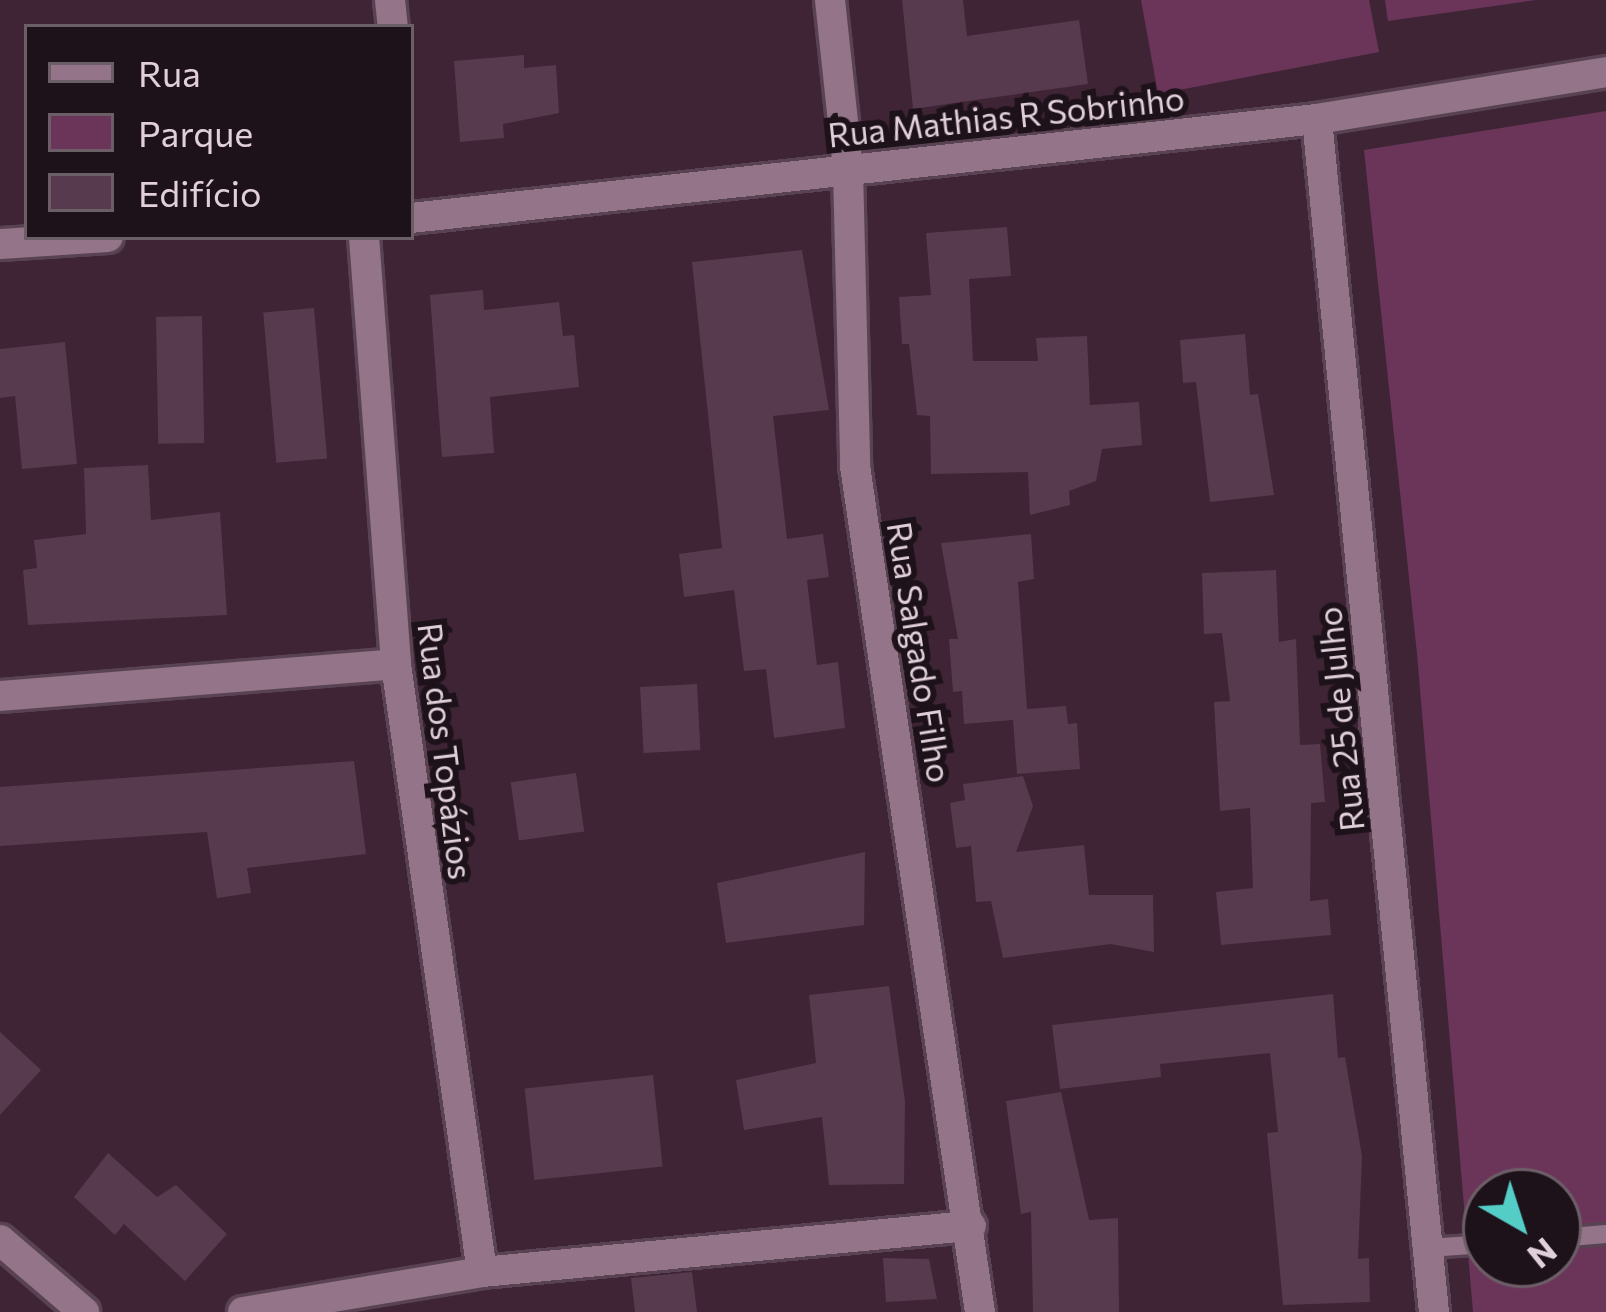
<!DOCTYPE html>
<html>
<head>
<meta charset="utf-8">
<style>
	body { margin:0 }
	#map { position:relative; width:1606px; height:1312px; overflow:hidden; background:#3e2435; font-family:Commissioner,sans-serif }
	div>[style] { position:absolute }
	.green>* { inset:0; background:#6b355a }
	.building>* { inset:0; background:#573a4d; transform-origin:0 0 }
	.roads { filter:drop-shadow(3px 0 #594352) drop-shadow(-3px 0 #594352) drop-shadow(0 3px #594352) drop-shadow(0 -3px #594352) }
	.service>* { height:18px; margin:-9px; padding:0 9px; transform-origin:9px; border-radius:9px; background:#947489 }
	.minor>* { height:30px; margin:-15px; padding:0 15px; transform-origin:15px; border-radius:15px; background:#947489 }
	.secondary>* { height:30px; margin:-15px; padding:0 15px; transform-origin:15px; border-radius:15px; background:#947489 }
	span { translate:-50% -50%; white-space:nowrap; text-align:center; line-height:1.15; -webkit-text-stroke:12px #1e121a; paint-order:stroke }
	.street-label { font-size:33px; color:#e1cfda }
	.legend { position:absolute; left:24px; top:24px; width:390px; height:216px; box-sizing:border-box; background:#1e121a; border:3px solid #6c5e67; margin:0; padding:15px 21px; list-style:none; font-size:36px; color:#e1cfda }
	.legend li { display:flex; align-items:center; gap:24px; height:60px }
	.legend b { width:60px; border:3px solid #6c5e67 }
	.north { position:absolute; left:1462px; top:1168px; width:120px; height:120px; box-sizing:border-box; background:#1e121a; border:3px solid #6c5e67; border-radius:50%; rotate:141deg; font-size:33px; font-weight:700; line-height:48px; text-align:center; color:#e1cfda }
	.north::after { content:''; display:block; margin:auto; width:42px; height:54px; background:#54cdc7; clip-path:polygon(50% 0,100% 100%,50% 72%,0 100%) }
</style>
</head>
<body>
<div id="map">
	<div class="green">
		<i style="clip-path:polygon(1141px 0,1369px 0,1379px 52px,1158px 94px)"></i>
		<i style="clip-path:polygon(1385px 0,1536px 0,1388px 21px)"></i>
		<i style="clip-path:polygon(evenodd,1606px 111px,1606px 1312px,1473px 1312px,1417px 654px,1364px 150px,1606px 111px,1486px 1192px,1558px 1192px,1558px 1264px,1486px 1264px,1486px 1192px)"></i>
	</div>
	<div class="building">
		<i style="clip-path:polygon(902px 0,963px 0,967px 36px,1079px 20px,1088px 84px,913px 109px)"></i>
		<i style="clip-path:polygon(524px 55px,524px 68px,556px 65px,559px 113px,503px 124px,504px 138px,460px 142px,454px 61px)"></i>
		<i style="clip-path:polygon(1007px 227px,1011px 276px,969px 279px,973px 361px,1038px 361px,1036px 338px,1087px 336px,1090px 405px,1139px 402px,1142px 445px,1102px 449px,1096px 481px,1069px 491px,1070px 505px,1030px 515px,1028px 472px,931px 474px,930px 416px,917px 415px,909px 344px,902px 344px,899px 297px,931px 295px,926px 233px)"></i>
		<i style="clip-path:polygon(802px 250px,829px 410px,773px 416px,787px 539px,823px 534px,829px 577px,807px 580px,817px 665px,838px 662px,845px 728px,774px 738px,766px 669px,744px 671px,734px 590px,684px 597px,679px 554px,722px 548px,692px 262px)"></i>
		<i style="clip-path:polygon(483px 290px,484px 310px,559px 302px,563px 336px,574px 335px,579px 387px,490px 397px,494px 453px,442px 457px,430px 295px)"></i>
		<i style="left:314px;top:308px;width:151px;height:51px;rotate:85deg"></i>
		<i style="left:202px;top:316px;width:127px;height:46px;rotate:89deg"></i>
		<i style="clip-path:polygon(1245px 334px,1250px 395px,1258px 394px,1274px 495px,1210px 502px,1196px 382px,1183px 383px,1180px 340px)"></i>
		<i style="clip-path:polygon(65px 342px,77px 464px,22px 469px,15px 396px,0 398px,0 349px)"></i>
		<i style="clip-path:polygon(148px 465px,151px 520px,220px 512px,227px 615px,28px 625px,23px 570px,37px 568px,34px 540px,86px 534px,84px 468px)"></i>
		<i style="clip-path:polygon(1031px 534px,1034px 579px,1018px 582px,1027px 709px,1066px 706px,1068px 724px,1077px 723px,1080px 769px,1017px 774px,1013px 720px,964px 724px,962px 691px,953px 692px,949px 639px,958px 639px,941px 543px)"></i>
		<i style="clip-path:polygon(1276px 570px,1279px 642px,1296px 639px,1300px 745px,1320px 744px,1325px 802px,1311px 803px,1310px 901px,1328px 899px,1331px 935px,1221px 945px,1216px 892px,1253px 888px,1250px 808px,1220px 811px,1214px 702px,1230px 701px,1222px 633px,1204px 634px,1202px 573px)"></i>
		<i style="left:697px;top:684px;width:66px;height:57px;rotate:87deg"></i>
		<i style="clip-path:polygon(354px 761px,366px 854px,247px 868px,251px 893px,217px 898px,207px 832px,0 846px,0 787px)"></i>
		<i style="left:576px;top:773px;width:59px;height:66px;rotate:82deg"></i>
		<i style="clip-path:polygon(1023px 776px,1033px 806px,1016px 852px,1084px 845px,1089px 895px,1153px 895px,1154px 952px,1111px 944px,1003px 958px,991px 901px,976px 902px,971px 846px,956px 848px,950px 803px,965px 800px,963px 784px)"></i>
		<i style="clip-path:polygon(865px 852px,864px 925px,726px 943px,717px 883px)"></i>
		<i style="clip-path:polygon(889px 986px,905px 1101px,904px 1184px,829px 1185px,822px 1117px,744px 1130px,736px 1080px,816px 1063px,809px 995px)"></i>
		<i style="clip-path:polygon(1333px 994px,1338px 1058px,1345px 1057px,1362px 1156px,1358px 1259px,1369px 1258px,1370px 1302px,1283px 1305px,1267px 1133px,1278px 1132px,1270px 1053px,1160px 1064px,1161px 1077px,1060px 1089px,1052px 1025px)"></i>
		<i style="clip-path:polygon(0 1032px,41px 1070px,0 1115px)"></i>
		<i style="left:653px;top:1075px;width:92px;height:129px;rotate:84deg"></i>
		<i style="clip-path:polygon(1061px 1092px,1089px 1220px,1118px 1218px,1119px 1312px,1033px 1312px,1031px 1212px,1021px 1214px,1006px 1101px)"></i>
		<i style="clip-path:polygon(108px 1153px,157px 1197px,176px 1185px,227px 1234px,185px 1281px,124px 1224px,115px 1235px,74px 1197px)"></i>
		<i style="clip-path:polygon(883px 1258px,929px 1259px,937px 1299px,886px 1302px)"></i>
		<i style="clip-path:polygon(692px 1272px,697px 1312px,635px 1312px,631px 1278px)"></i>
	</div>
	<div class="roads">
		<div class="service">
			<i style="left:1558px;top:1238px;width:48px;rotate:-4.8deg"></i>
			<i style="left:1428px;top:1248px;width:58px;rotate:-3.9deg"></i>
		</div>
		<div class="minor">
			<i style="left:390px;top:0;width:27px;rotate:84deg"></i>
			<i style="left:830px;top:0;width:170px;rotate:83.9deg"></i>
			<i style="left:848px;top:169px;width:297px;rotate:88.6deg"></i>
			<i style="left:855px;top:466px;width:855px;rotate:81.6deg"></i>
			<i style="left:1317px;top:119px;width:1199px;rotate:84.4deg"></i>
			<i style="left:364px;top:237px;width:428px;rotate:85.7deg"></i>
			<i style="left:396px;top:664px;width:614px;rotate:81.95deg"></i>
			<i style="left:0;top:696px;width:397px;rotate:-4.6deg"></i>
			<i style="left:243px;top:1312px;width:242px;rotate:-9.5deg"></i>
			<i style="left:482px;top:1272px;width:491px;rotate:-5.4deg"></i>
		</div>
		<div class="secondary">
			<i style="left:411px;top:218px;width:911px;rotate:-6.24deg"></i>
			<i style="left:1317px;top:119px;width:293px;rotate:-9.2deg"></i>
			<i style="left:0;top:244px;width:108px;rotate:-3.7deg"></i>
			<i style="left:0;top:1240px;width:111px;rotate:40.6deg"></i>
		</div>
	</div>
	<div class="street-label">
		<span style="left:1006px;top:116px;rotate:-6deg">Rua Mathias R Sobrinho</span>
		<span style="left:920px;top:652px;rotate:81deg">Rua Salgado Filho</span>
		<span style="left:1340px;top:719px;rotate:-96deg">Rua 25 de Julho</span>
		<span style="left:446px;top:751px;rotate:83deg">Rua dos Topázios</span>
	</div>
	<ul class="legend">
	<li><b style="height:15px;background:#947489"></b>Rua</li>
	<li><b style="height:33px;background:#6b355a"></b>Parque</li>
	<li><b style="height:33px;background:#573a4d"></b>Edifício</li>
	</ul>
	<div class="north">N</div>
</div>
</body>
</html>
